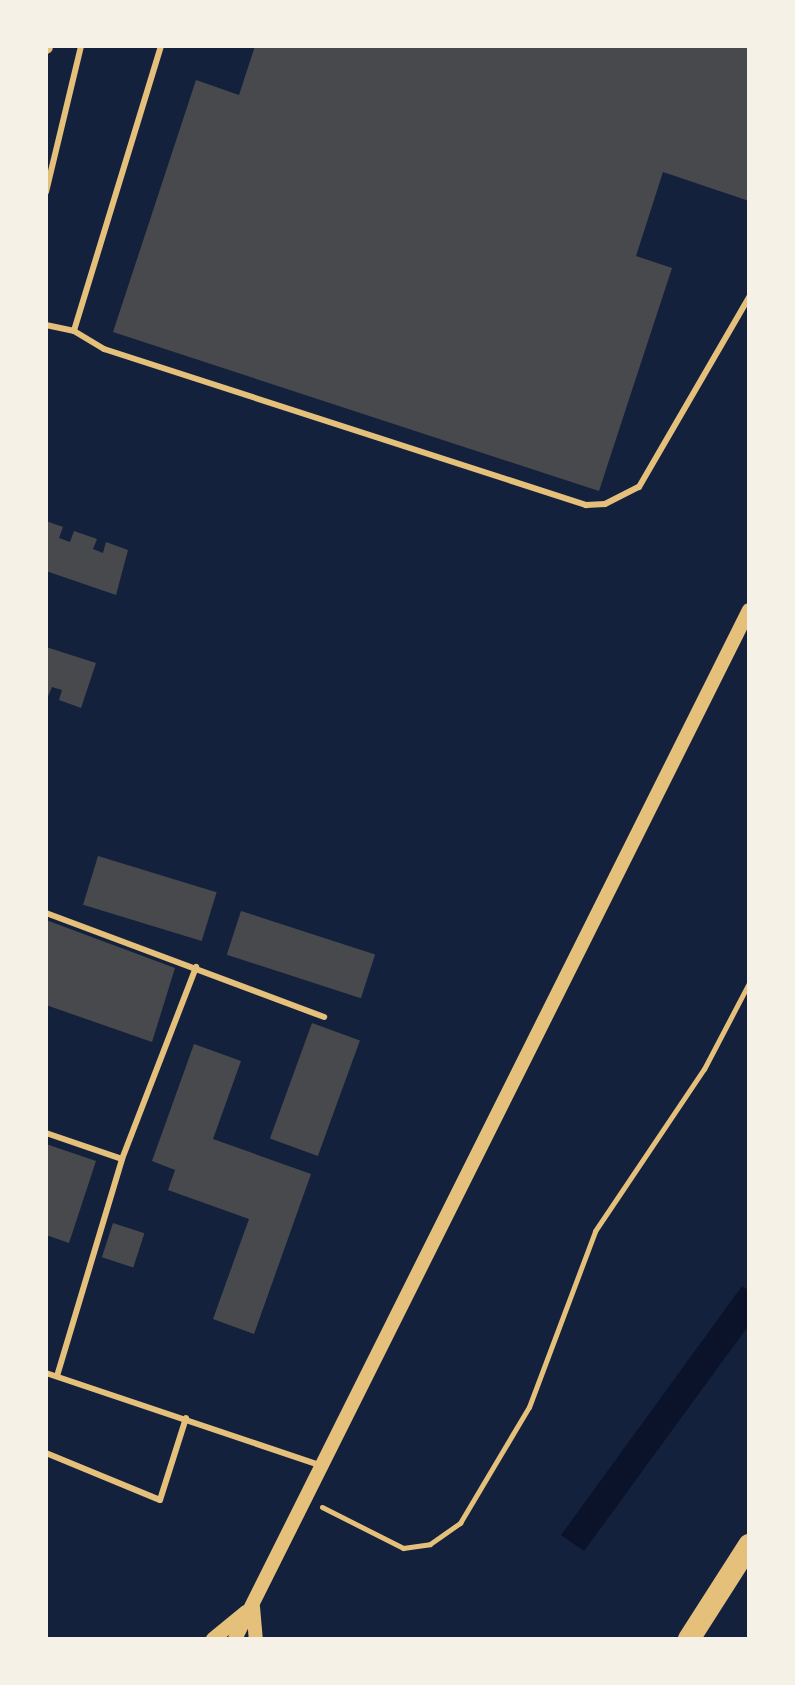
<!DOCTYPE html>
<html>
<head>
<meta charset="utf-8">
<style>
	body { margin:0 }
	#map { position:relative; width:795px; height:1685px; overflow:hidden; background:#14213d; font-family:"Libre Baskerville",serif }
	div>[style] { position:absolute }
	.water>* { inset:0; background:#0b132b }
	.building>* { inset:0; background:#48494c; transform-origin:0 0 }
	.path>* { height:5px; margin:-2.5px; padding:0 2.5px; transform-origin:2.5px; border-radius:2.5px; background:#e5c07b }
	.service>* { height:6px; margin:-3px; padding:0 3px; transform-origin:3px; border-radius:3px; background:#e5c07b }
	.tertiary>* { height:14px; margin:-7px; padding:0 7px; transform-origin:7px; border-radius:7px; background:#e5c07b }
	.motorway>* { height:22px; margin:-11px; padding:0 11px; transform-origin:11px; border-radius:11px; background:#e5c07b }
	span { translate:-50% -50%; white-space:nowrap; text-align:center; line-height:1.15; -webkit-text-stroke:7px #f6f1e7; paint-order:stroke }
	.frame { position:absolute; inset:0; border:48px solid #f6f1e7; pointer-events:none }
</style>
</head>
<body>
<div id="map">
	<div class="water">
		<i style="clip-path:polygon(742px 1286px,749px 1291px,749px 1325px,584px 1551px,561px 1535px)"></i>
	</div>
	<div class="building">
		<i style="clip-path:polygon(255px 46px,749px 46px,749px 201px,663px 172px,636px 256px,672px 268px,599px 491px,113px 332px,196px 80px,239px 95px)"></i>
		<i style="clip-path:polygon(46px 521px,63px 527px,59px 538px,70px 542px,74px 531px,97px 539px,93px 549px,103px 553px,106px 542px,128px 550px,116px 595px,46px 571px)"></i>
		<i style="clip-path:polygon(46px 647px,96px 663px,81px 708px,59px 700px,62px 690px,52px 687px,46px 701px)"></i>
		<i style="left:98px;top:856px;width:124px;height:51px;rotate:17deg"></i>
		<i style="left:241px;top:911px;width:141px;height:46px;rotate:18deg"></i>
		<i style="clip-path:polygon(46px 920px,175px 968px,152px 1042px,46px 1005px)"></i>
		<i style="left:312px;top:1023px;width:51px;height:123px;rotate:20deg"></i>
		<i style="clip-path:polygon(194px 1044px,241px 1061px,213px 1139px,311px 1174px,254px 1334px,213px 1319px,249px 1219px,168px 1190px,175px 1170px,152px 1161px)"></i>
		<i style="clip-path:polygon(46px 1144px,96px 1161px,69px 1243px,46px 1235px)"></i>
		<i style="left:113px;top:1223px;width:33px;height:36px;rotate:18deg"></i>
	</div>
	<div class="path">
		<i style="left:322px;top:1507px;width:91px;rotate:26.8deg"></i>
		<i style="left:403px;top:1548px;width:27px;rotate:-8deg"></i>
		<i style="left:430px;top:1544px;width:37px;rotate:-35deg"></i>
		<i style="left:460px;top:1523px;width:135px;rotate:-59.3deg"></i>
		<i style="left:529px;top:1407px;width:188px;rotate:-69.4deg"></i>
		<i style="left:595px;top:1231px;width:195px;rotate:-56.1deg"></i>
		<i style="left:704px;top:1069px;width:97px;rotate:-62.4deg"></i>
	</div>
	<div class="service">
		<i style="left:161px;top:46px;width:298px;rotate:107deg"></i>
		<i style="left:74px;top:331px;width:35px;rotate:31deg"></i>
		<i style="left:104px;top:349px;width:507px;rotate:17.93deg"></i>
		<i style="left:586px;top:505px;width:19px;rotate:-3deg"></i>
		<i style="left:605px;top:504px;width:38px;rotate:-27deg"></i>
		<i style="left:639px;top:487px;width:220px;rotate:-59.9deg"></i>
		<i style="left:46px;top:192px;width:150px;rotate:-76.5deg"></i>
		<i style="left:46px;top:325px;width:29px;rotate:12deg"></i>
		<i style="left:46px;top:913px;width:297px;rotate:20.5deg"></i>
		<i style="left:46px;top:1133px;width:80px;rotate:18.9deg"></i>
		<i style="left:122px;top:1159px;width:206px;rotate:-68.9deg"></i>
		<i style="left:46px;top:1373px;width:288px;rotate:18.6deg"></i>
		<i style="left:57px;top:1376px;width:227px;rotate:-73.3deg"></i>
		<i style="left:46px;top:1453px;width:123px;rotate:22.4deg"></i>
		<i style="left:160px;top:1500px;width:86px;rotate:-72.4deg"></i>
	</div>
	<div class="tertiary">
		<i style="left:46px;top:47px;width:1px;rotate:-90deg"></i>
		<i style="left:253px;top:1607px;width:32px;rotate:85deg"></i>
		<i style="left:213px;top:1639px;width:43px;rotate:-39.3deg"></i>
		<i style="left:235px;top:1639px;width:1150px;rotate:-63.46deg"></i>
	</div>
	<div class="motorway">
		<i style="left:689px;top:1639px;width:112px;rotate:-57.4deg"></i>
	</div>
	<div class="frame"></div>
</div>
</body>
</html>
